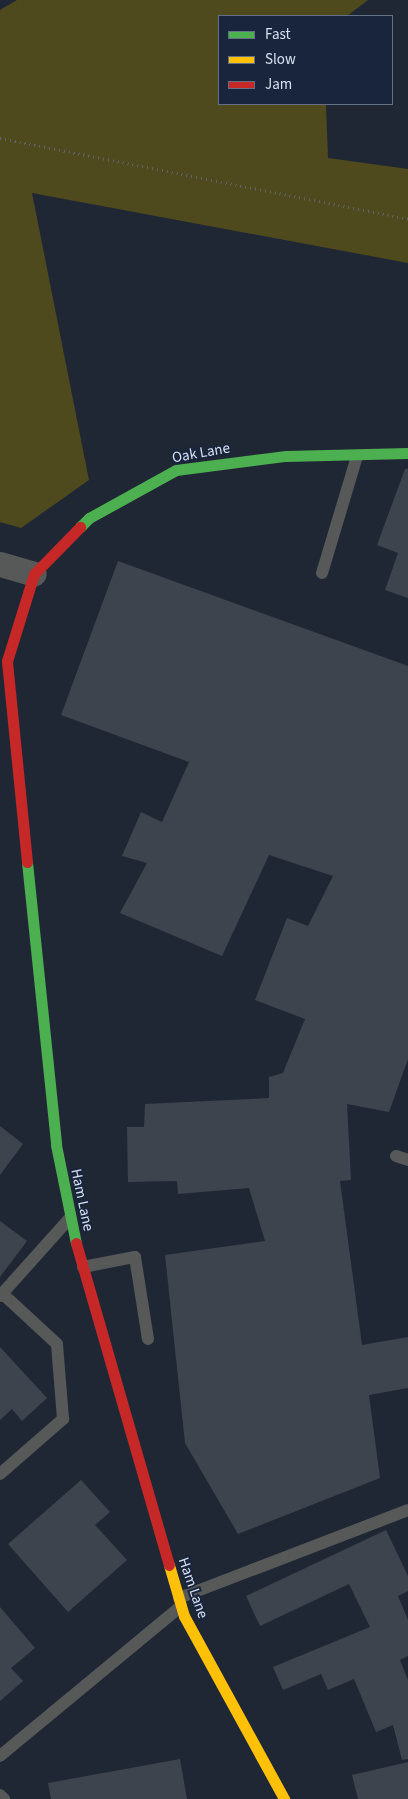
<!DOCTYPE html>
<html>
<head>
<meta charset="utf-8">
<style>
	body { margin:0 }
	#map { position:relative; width:408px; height:1799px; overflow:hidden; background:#202734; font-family:"Source Sans 3",sans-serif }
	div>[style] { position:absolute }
	.green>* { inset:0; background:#4e4a1d }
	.building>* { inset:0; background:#3e444e }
	.path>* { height:3px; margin-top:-1.5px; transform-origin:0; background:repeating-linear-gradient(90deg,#616466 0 1px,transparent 0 5px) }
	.lane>* { height:12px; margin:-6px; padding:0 6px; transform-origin:6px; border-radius:6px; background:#575958 }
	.street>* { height:25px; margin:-12.5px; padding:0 12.5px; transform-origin:12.5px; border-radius:12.5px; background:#575958 }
	.fast>* { height:11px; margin:-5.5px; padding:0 5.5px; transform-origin:5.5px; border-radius:5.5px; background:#4caf50 }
	.slow>* { height:11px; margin:-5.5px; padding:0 5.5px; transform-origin:5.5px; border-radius:5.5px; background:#ffc107 }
	.jam>* { height:11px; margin:-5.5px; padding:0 5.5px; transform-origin:5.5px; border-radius:5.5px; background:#c62828 }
	span { translate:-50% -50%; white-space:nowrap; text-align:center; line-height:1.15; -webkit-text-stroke:4px #18253c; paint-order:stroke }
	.street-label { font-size:15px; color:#d7e0f0 }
	.legend { position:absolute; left:218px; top:15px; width:175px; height:90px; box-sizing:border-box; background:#18253c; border:1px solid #647084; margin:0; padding:6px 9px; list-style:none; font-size:15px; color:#d7e0f0 }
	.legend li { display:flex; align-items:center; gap:10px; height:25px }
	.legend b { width:25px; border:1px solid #647084 }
</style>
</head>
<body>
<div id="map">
	<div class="green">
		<i style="clip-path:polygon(17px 0,368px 0,347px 16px,219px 16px,219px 104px,326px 104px,328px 158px,408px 169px,408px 263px,32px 193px,89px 480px,21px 528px,0 522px,0 10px)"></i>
	</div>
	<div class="building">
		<i style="clip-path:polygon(405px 469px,408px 469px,408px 598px,385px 590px,398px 553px,377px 545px)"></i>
		<i style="clip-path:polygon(118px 561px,408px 666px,408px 1059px,389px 1112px,347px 1104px,351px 1180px,340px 1181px,362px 1345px,408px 1337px,408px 1388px,369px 1395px,380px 1478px,238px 1534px,185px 1443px,165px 1255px,265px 1241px,249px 1188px,178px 1194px,177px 1181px,128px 1182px,127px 1127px,144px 1127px,145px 1104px,269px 1098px,269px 1077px,283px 1073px,305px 1019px,255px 1000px,287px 918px,308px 926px,333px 876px,269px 855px,222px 956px,120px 913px,147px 863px,122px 856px,141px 812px,162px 822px,189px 762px,61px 715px)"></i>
		<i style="clip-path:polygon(0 1126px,23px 1144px,0 1175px)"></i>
		<i style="clip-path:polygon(0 1221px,27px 1241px,0 1277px)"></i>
		<i style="clip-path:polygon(0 1347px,47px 1398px,22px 1421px,12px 1409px,0 1420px)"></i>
		<i style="clip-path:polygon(81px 1480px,110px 1512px,95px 1525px,127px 1560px,68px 1612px,8px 1544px)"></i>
		<i style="clip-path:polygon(386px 1530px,408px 1576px,408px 1591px,398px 1596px,408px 1620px,408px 1656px,400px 1660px,408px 1680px,408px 1759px,402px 1760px,393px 1725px,376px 1732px,354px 1679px,328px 1690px,321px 1674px,283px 1690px,273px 1667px,370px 1627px,349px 1584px,260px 1626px,246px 1596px)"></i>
		<i style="clip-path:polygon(0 1607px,35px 1648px,11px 1668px,23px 1681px,0 1701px)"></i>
		<i style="clip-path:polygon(180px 1759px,187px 1799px,51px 1799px,48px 1783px)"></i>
		<i style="clip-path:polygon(408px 1762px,408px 1799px,358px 1799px,352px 1775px)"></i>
	</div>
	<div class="path">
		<i style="left:0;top:138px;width:416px;rotate:11.2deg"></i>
	</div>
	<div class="lane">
		<i style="left:322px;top:573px;width:122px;rotate:-73.3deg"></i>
		<i style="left:396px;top:1156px;width:13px;rotate:18deg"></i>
		<i style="left:83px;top:1267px;width:53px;rotate:-10.9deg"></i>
		<i style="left:135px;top:1257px;width:83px;rotate:81deg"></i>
		<i style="left:0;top:1296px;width:103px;rotate:-48.1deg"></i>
		<i style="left:0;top:1474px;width:84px;rotate:-41.1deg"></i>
		<i style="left:63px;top:1419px;width:75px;rotate:-94.6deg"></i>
		<i style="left:57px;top:1344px;width:75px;rotate:-137.2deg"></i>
		<i style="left:179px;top:1598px;width:245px;rotate:-21deg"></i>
		<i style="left:0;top:1756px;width:235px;rotate:-39.6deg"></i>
		<i style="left:0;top:1795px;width:6px;rotate:45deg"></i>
	</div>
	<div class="street">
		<i style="left:0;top:564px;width:35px;rotate:16deg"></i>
	</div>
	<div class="fast">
		<i style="left:80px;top:527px;width:13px;rotate:-45deg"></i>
		<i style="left:89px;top:518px;width:99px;rotate:-28.9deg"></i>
		<i style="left:176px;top:470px;width:111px;rotate:-7.3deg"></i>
		<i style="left:286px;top:456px;width:122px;rotate:-1.4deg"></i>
		<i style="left:27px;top:862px;width:284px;rotate:84.1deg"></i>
		<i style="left:56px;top:1145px;width:100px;rotate:78.5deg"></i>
	</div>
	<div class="slow">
		<i style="left:169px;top:1565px;width:53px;rotate:73.6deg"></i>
		<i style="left:184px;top:1616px;width:209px;rotate:61.3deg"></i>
	</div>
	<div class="jam">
		<i style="left:27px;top:862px;width:202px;rotate:-95.7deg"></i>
		<i style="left:7px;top:661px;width:91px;rotate:-72.8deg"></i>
		<i style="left:34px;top:574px;width:66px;rotate:-45.6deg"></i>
		<i style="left:76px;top:1243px;width:335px;rotate:73.9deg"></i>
	</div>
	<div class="street-label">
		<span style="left:201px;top:453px;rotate:-10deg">Oak Lane</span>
		<span style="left:82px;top:1200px;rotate:78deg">Ham Lane</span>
		<span style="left:193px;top:1588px;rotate:71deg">Ham Lane</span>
	</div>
	<ul class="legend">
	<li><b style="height:6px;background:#4caf50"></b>Fast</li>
	<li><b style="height:6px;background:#ffc107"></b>Slow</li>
	<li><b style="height:6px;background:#c62828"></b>Jam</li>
	</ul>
</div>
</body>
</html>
